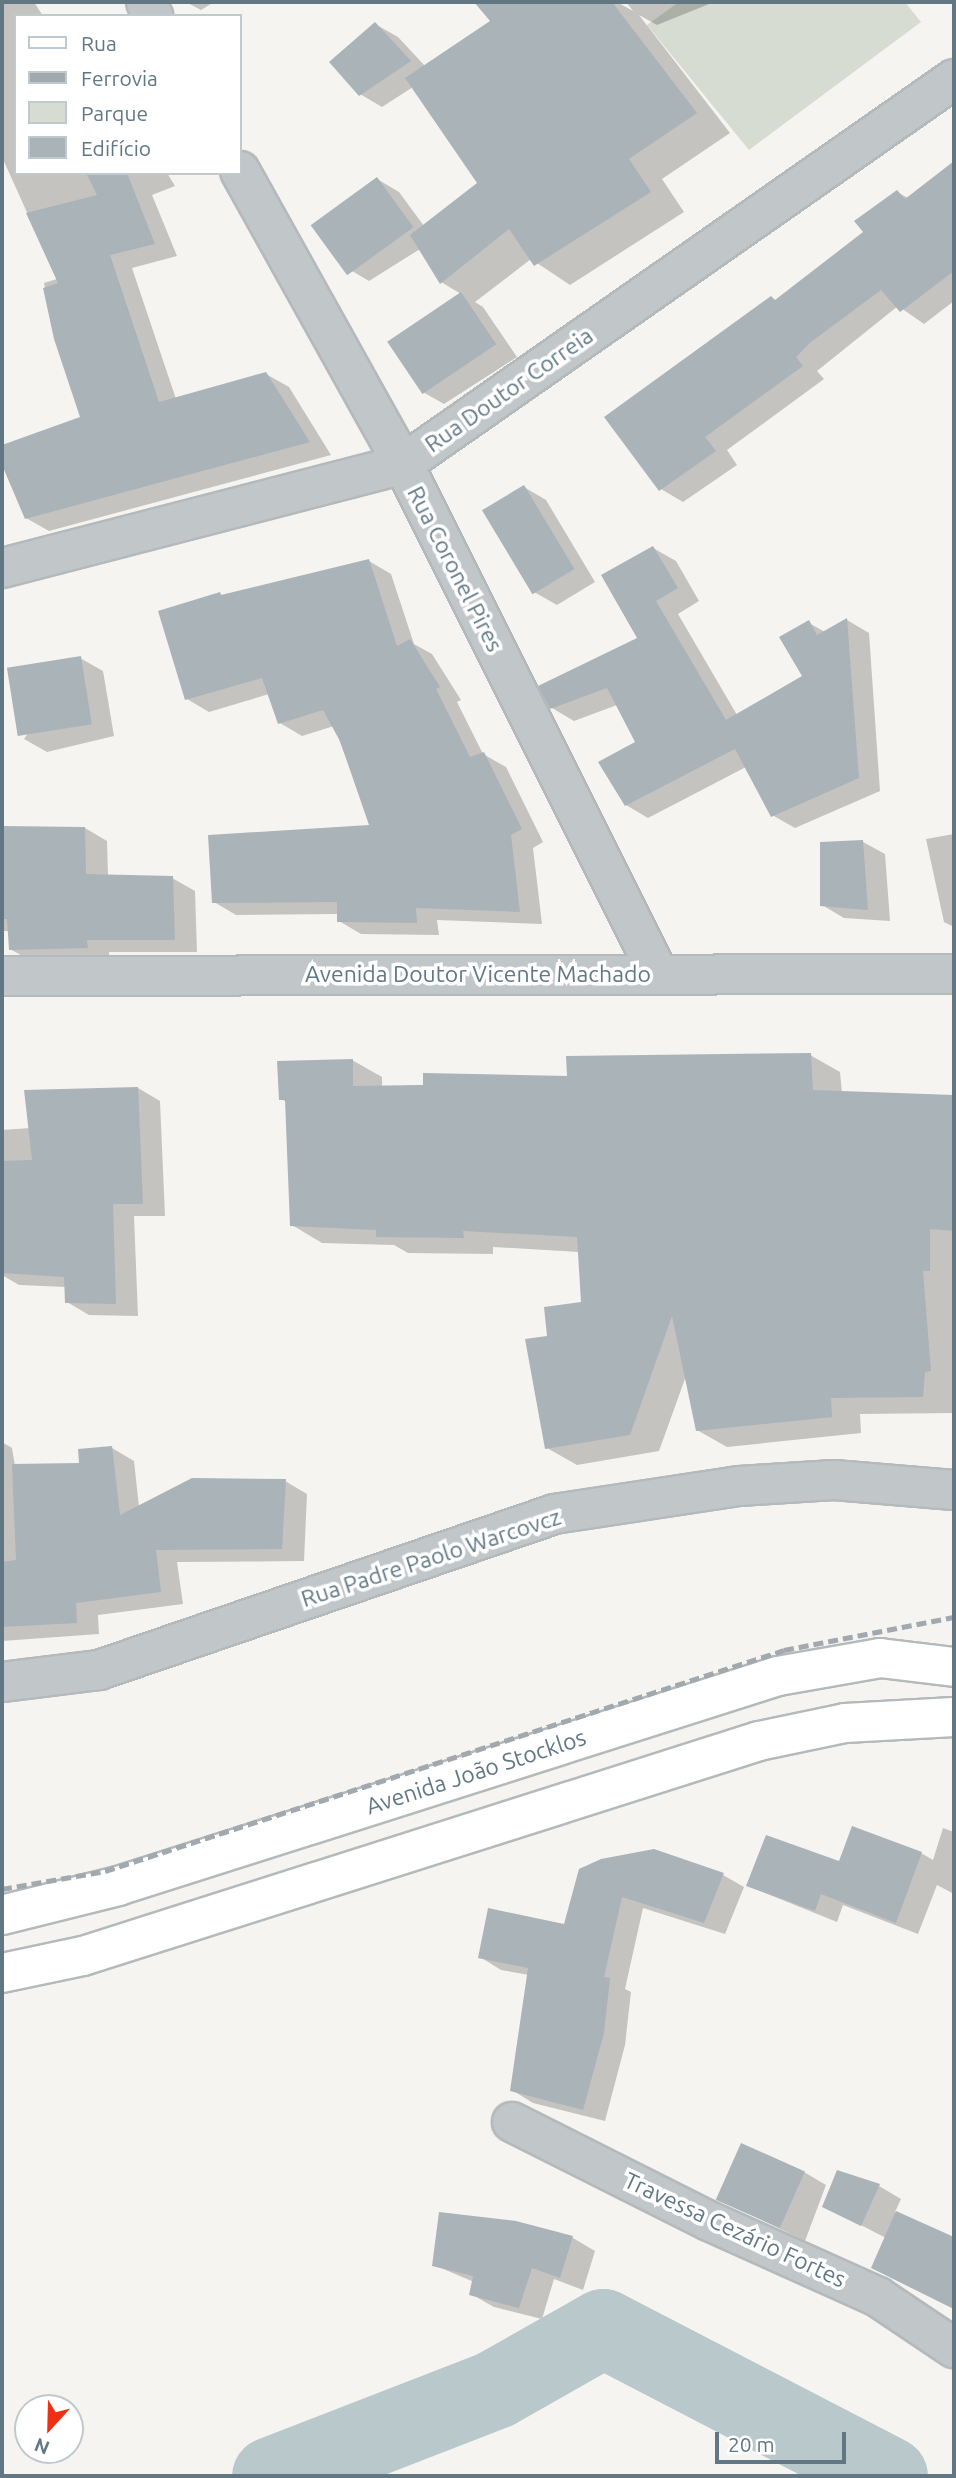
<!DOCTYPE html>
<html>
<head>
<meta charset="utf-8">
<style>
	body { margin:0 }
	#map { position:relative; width:956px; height:2478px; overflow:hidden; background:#f5f4f0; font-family:Ubuntu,sans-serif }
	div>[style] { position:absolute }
	.green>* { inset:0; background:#d6dcd1 }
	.shadow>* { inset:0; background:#0003 }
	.river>* { height:79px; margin:-39.5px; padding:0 39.5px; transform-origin:39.5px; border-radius:39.5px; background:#b8c8cb }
	.building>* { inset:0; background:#aab3b8; transform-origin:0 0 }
	.roads { filter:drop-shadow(2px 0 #b4b9bc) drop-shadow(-2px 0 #b4b9bc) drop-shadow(0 2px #b4b9bc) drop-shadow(0 -2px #b4b9bc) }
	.minor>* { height:38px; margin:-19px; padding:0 19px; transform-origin:19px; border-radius:19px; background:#c1c6c9 }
	.major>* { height:38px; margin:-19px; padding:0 19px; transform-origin:19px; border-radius:19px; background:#fff }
	.rail>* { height:5px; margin-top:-2.5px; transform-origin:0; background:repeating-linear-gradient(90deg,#a1a9ae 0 10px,transparent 0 15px) }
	span { translate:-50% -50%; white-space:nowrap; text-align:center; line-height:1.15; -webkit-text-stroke:7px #fff; paint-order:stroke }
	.street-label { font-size:23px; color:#617884 }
	.frame { position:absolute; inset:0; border:4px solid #617884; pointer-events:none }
	.legend { position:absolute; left:14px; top:14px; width:228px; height:161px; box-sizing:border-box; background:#fff; border:2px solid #c0c9ce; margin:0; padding:9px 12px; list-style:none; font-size:21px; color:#617884 }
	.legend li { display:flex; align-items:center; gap:14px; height:35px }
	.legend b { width:35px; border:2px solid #c0c9ce }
	.north { position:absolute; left:14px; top:2394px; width:70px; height:70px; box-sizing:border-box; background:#fff; border:2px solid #c0c9ce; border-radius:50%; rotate:202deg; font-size:19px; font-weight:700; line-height:28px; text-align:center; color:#617884 }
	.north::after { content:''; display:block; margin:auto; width:24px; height:32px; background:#f12f14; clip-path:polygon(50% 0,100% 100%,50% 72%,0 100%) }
	.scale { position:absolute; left:715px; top:2432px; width:131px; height:32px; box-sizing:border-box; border:4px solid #617884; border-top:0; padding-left:9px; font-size:21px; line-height:24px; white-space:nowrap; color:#617884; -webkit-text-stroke:5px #fff; paint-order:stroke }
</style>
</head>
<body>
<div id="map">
	<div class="green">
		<i style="clip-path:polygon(679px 2px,905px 2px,921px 22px,749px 150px,647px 25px)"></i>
	</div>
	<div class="shadow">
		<i style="clip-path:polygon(2px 2px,34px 2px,43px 16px,16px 16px,16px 173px,167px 173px,175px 186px,152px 195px,177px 256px,132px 268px,176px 399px,266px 374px,289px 387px,331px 455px,49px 531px,26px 518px,2px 460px,2px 447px,82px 418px,56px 339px,44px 283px,57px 279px,2px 157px)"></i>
		<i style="clip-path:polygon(186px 2px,214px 2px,201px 10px)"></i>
		<i style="clip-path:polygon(476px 2px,536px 2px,547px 21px,588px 2px,617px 2px,633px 11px,626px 2px,714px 2px,657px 25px,639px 15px,730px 133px,662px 179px,684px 212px,570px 285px,531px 259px,475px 302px,483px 307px,517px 357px,444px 404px,421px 391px,461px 294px,441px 282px,420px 249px,369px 281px,347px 268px,377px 179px,399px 192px,424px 226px,480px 184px,413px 87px,382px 107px,360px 94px,375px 24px,398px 37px,425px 66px,501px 22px)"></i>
		<i style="clip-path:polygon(954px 163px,954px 301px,924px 324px,898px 306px,817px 371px,824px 379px,727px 450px,737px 465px,683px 502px,661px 489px,776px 301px,866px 233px,897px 192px,908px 198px)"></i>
		<i style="clip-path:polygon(524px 487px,546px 500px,595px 582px,557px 605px,534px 592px)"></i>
		<i style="clip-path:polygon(653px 548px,676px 561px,699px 601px,678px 614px,737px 715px,805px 677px,809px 623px,825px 632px,847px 620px,869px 633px,880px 791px,795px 828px,772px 815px,746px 767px,648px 818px,626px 805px,637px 743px,617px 705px,574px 721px,552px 708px,639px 639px)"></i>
		<i style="clip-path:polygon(369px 561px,391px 574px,414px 644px,432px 654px,461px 700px,457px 702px,483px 754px,506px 767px,543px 842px,533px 848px,542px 924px,437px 920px,439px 935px,361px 934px,339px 921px,339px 914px,236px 915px,214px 902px,372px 827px,334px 726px,302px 736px,280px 723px,269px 694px,209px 712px,187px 699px,220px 594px,224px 596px)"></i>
		<i style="clip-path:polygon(80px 658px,103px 671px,114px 736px,47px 752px,24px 739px)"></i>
		<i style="clip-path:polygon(2px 828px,85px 828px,107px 841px,108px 876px,172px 878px,195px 891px,197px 952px,109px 952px,109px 959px,33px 962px,10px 949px,9px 931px,2px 931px)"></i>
		<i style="clip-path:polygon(954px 834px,954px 927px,944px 922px,926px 839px)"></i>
		<i style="clip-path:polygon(863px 842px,885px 854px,890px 921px,844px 918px,822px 905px)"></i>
		<i style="clip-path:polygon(810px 1055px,840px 1072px,842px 1093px,941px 1149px,954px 1150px,953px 1413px,860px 1414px,861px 1433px,727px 1447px,697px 1430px,686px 1376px,659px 1451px,577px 1465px,547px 1448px,583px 1304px,579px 1252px,493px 1247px,493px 1254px,408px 1253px,394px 1245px,322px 1243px,292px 1225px,287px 1102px,281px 1099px,352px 1060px,382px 1077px,382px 1087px,569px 1078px)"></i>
		<i style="clip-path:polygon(138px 1088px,160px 1101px,165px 1216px,134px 1216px,138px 1316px,89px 1315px,67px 1302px,66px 1287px,19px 1285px,2px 1275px,2px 1130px,30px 1128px)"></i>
		<i style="clip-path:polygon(2px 1442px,12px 1448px,15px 1466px,81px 1465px,112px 1448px,134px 1461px,139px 1507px,285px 1481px,307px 1494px,304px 1561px,177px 1562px,183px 1604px,98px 1615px,99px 1634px,2px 1641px)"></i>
		<i style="clip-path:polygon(943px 1828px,954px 1832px,954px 1894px,937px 1885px,918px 1934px,843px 1905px,837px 1922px,748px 1886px,841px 1863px,921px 1853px,933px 1860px)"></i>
		<i style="clip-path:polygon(602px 1861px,723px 1875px,744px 1887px,725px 1934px,643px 1908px,625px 1989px,631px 1992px,625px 2045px,605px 2121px,533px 2103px,512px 2090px,529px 1975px,501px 1970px,480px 1957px,565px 1926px)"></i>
		<i style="clip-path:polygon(804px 2172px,826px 2185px,805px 2241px,719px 2199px)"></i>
		<i style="clip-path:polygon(879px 2186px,901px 2199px,895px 2212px,954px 2239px,954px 2309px,894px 2279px,886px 2238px,824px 2206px)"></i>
		<i style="clip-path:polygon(515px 2223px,573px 2238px,595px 2251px,583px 2290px,554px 2279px,542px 2319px,494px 2307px,471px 2294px,474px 2282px,434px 2265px)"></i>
	</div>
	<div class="river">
		<i style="left:271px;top:2476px;width:240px;rotate:-21.2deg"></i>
		<i style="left:495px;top:2389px;width:124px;rotate:-29.5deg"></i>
		<i style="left:603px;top:2328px;width:321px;rotate:27.4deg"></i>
	</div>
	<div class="building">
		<i style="clip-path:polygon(474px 2px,612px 2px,697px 113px,629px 159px,651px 192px,534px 266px,509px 229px,440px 284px,410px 235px,477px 183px,405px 78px,490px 21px)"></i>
		<i style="clip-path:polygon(375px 22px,411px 61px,359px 96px,329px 62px)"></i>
		<i style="clip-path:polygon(954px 161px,954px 271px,900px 312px,881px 290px,811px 342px,796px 357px,803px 366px,705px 437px,716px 451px,659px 491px,604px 417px,771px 296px,775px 300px,863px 232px,854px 221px,897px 190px,905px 199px)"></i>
		<i style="clip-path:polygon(86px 173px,127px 173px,155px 244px,110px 255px,159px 402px,266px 372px,310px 442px,25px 519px,2px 465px,2px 445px,80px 417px,54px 339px,43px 288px,58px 283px,26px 213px,97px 195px)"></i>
		<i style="left:377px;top:177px;width:62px;height:82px;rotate:54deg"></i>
		<i style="left:461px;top:292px;width:63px;height:89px;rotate:56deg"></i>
		<i style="left:524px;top:485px;width:98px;height:49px;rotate:59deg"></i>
		<i style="clip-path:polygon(653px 546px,678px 588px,656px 601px,726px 720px,802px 676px,779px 637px,809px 620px,817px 635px,847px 618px,859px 778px,771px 817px,735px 749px,625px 806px,598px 762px,635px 742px,607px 688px,550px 709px,538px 686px,637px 638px,601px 575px)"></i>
		<i style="clip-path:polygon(369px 559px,397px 646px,410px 639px,440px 687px,436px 689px,470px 757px,484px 752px,522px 829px,511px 835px,520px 912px,416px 908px,417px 923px,337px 922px,337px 902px,212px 903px,208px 835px,369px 825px,340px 741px,323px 710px,278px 724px,262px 678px,185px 700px,158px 611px,220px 592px,221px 595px)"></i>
		<i style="left:81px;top:656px;width:69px;height:75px;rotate:81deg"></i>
		<i style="clip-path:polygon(2px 826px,85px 827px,86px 874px,173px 876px,175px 940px,87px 940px,88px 948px,9px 950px,7px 919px,2px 919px)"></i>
		<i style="clip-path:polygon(863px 840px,868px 910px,820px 906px,820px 842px)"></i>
		<i style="clip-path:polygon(811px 1053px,813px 1090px,954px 1095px,954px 1231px,930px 1229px,930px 1271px,923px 1271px,931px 1371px,925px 1372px,923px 1397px,831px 1398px,832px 1417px,696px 1431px,672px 1316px,630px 1435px,545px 1449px,525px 1339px,547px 1336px,544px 1307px,581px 1302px,577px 1237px,463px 1231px,464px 1238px,376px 1237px,376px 1230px,290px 1226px,285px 1100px,279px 1100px,277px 1061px,353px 1059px,353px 1086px,423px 1085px,423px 1073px,567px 1076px,566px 1056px)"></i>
		<i style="clip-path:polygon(138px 1087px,143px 1204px,113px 1204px,116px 1304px,65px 1303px,64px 1277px,2px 1273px,2px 1161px,32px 1160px,24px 1090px)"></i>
		<i style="clip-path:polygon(112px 1446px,120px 1515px,192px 1478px,286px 1479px,282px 1549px,156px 1550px,161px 1592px,76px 1603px,77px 1623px,2px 1627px,2px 1562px,16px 1560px,12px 1464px,79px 1463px,78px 1449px)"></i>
		<i style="clip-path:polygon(852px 1826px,922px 1852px,896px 1923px,821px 1894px,815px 1911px,746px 1886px,766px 1835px,839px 1861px)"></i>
		<i style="clip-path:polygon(654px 1849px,724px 1873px,704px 1923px,622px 1897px,604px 1977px,610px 1978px,604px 2033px,583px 2110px,510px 2091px,528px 1968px,478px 1958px,488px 1908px,564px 1924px,579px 1869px,601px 1859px)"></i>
		<i style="left:741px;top:2143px;width:70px;height:62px;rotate:24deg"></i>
		<i style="clip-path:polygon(837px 2170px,880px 2184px,861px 2226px,822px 2207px)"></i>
		<i style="clip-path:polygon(896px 2211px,954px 2237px,954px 2309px,871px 2268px)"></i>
		<i style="clip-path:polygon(439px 2212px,516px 2221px,573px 2236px,560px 2278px,532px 2268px,519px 2308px,469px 2295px,473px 2276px,432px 2266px)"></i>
	</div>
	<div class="roads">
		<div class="minor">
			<i style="left:146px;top:2px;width:16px;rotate:63deg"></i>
			<i style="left:240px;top:171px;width:335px;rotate:60.9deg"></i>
			<i style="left:403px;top:464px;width:569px;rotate:63.39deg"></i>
			<i style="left:2px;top:568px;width:414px;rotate:-14.5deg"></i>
			<i style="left:403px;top:464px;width:672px;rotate:-34.94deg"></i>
			<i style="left:2px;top:976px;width:952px;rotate:-0.12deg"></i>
			<i style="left:2px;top:1682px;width:98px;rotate:-7.1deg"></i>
			<i style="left:99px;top:1670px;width:481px;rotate:-18.9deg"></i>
			<i style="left:554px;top:1514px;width:187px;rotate:-8.6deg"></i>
			<i style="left:739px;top:1486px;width:95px;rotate:-3.6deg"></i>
			<i style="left:834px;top:1480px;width:120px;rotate:4.8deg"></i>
			<i style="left:512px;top:2122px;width:220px;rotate:26.7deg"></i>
			<i style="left:709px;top:2221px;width:185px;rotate:24.2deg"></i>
			<i style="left:878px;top:2297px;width:92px;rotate:33.9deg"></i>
		</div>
		<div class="major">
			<i style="left:2px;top:1915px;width:120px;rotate:-14deg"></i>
			<i style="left:118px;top:1886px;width:693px;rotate:-17.65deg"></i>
			<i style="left:778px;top:1676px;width:104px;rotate:-10deg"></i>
			<i style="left:880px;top:1658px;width:75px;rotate:6.9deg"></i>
			<i style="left:2px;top:1973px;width:83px;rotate:-11.9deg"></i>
			<i style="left:83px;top:1956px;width:709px;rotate:-17.64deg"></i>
			<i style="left:759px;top:1741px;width:88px;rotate:-11.8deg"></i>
			<i style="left:845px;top:1723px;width:109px;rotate:-3.2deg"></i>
		</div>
	</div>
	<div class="rail">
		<i style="left:2px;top:1889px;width:105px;rotate:-9.9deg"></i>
		<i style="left:105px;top:1871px;width:714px;rotate:-18.03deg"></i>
		<i style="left:784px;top:1650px;width:173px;rotate:-11deg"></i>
	</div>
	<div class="street-label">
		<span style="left:509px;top:390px;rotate:-35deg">Rua Doutor Correia</span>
		<span style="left:455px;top:569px;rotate:63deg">Rua Coronel Pires</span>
		<span style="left:478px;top:974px">Avenida Doutor Vicente Machado</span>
		<span style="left:431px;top:1558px;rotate:-18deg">Rua Padre Paolo Warcovcz</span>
		<span style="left:476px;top:1772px;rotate:-18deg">Avenida João Stocklos</span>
		<span style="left:735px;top:2230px;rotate:25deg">Travessa Cezário Fortes</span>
	</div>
	<div class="frame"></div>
	<ul class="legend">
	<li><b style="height:9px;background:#fff"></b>Rua</li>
	<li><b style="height:9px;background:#a1a9ae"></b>Ferrovia</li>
	<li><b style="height:19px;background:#d6dcd1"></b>Parque</li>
	<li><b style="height:19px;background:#aab3b8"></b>Edifício</li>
	</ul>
	<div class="north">N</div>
	<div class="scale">20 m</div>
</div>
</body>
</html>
